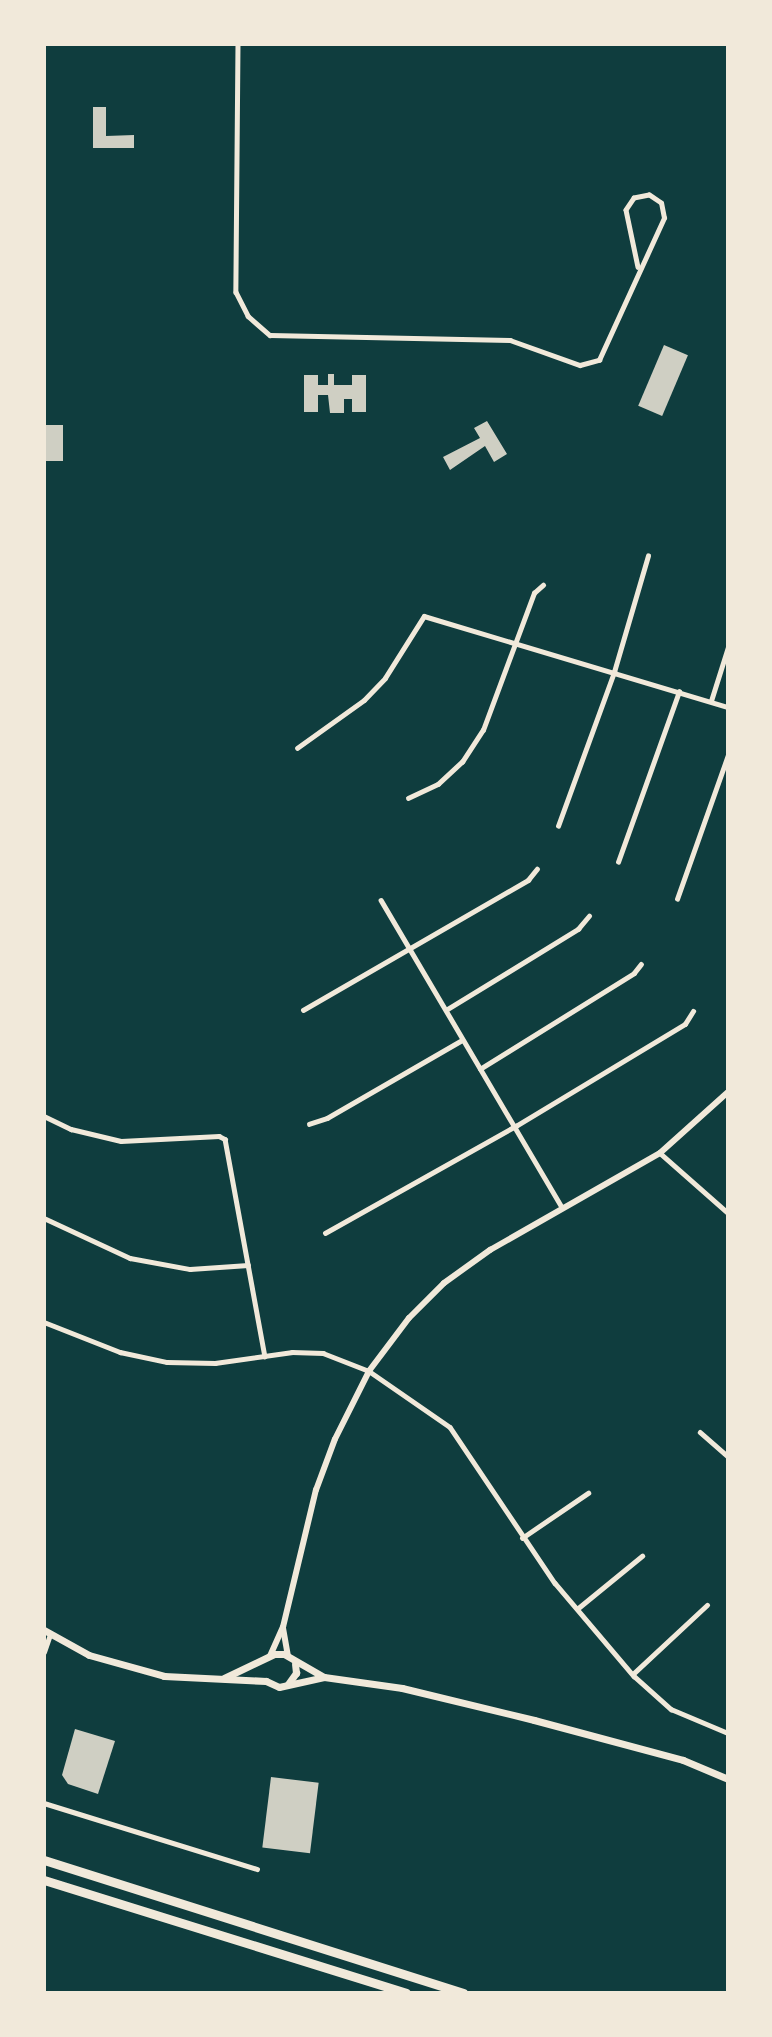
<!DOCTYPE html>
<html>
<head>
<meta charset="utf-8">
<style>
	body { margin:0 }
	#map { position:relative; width:772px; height:2037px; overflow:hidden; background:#0f3d3e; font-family:"IBM Plex Sans",sans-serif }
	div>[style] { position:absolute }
	.building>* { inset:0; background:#cfcfc3; transform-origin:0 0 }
	.minor>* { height:4.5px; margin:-2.25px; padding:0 2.25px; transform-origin:2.25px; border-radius:2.25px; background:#f1e9da }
	.tertiary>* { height:6px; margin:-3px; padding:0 3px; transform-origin:3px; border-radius:3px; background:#f1e9da }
	.secondary>* { height:7px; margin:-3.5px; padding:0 3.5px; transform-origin:3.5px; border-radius:3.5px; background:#f1e9da }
	.motorway>* { height:9px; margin:-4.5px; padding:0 4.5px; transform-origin:4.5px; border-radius:4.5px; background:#f1e9da }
	span { translate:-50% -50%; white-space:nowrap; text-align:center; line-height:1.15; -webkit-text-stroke:6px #f1e9da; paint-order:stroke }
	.frame { position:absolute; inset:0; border:46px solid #f1e9da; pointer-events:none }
</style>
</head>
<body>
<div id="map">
	<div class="building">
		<i style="clip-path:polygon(93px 107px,106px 107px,106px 136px,134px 135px,134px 148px,93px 148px)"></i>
		<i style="left:664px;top:345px;width:26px;height:66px;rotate:23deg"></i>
		<i style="clip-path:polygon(328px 374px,334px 374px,334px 385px,352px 385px,352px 375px,366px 375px,366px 412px,352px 412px,352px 399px,344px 399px,344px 413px,330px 413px,328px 395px,318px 395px,318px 412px,304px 412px,304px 375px,318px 375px,318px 385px,328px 385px)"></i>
		<i style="clip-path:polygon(487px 421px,507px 454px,494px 462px,485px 446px,450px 470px,443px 457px,480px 438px,474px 428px)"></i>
		<i style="left:44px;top:425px;width:19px;height:36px"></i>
		<i style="clip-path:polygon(75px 1729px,115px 1741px,98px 1794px,68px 1784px,62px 1775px)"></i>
		<i style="left:271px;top:1777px;width:48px;height:71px;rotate:7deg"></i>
	</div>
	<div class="minor">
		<i style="left:238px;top:44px;width:248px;rotate:90.5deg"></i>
		<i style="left:236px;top:292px;width:27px;rotate:63deg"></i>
		<i style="left:248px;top:316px;width:29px;rotate:41deg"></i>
		<i style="left:270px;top:335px;width:240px;rotate:1.2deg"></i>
		<i style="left:510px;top:340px;width:74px;rotate:19.7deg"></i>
		<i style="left:580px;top:365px;width:20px;rotate:-15deg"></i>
		<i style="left:599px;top:360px;width:156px;rotate:-65.4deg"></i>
		<i style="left:664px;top:218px;width:15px;rotate:-101deg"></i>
		<i style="left:661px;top:203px;width:14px;rotate:-146deg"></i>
		<i style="left:649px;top:195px;width:15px;rotate:169deg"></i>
		<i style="left:634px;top:198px;width:14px;rotate:124deg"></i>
		<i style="left:626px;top:210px;width:58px;rotate:78.1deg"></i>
		<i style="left:711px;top:701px;width:57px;rotate:-72.5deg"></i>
		<i style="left:297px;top:748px;width:82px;rotate:-35.6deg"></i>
		<i style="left:364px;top:700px;width:30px;rotate:-46deg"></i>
		<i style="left:385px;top:678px;width:73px;rotate:-57.8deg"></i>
		<i style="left:424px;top:616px;width:317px;rotate:16.7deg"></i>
		<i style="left:408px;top:798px;width:33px;rotate:-25deg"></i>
		<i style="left:438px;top:784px;width:33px;rotate:-43deg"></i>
		<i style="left:462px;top:762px;width:38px;rotate:-57deg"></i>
		<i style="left:483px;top:730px;width:146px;rotate:-69.6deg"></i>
		<i style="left:534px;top:593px;width:12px;rotate:-42deg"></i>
		<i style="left:558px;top:826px;width:164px;rotate:-70deg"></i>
		<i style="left:614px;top:672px;width:121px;rotate:-73.7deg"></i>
		<i style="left:618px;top:862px;width:181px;rotate:-70.3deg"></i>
		<i style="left:677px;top:899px;width:153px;rotate:-70.5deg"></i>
		<i style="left:381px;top:900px;width:356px;rotate:59.5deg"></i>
		<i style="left:303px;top:1010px;width:260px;rotate:-30deg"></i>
		<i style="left:528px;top:880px;width:14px;rotate:-51deg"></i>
		<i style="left:446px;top:1010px;width:155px;rotate:-31.5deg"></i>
		<i style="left:578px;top:929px;width:17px;rotate:-50deg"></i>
		<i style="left:480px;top:1069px;width:181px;rotate:-31.9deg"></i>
		<i style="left:634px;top:973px;width:11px;rotate:-52deg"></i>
		<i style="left:44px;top:1116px;width:30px;rotate:26deg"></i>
		<i style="left:71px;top:1129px;width:51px;rotate:13.5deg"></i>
		<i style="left:121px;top:1141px;width:98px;rotate:-2.9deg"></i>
		<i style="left:219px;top:1136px;width:7px;rotate:27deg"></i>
		<i style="left:225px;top:1139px;width:221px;rotate:79.6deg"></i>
		<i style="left:309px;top:1124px;width:19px;rotate:-18deg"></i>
		<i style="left:327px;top:1118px;width:156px;rotate:-30deg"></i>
		<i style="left:660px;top:1153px;width:91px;rotate:41.4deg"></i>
		<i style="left:44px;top:1218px;width:95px;rotate:24.9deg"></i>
		<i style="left:130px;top:1258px;width:61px;rotate:10.4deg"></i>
		<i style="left:190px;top:1269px;width:58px;rotate:-3.9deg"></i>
		<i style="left:325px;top:1233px;width:219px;rotate:-29.3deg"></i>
		<i style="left:516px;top:1126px;width:197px;rotate:-31.1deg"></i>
		<i style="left:685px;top:1024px;width:15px;rotate:-58deg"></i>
		<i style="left:44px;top:1322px;width:82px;rotate:21.5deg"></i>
		<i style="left:120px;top:1352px;width:48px;rotate:12deg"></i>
		<i style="left:167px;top:1362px;width:48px;rotate:1.2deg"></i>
		<i style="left:215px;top:1363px;width:78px;rotate:-8.1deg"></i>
		<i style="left:292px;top:1352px;width:31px;rotate:2deg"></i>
		<i style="left:323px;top:1353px;width:49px;rotate:21.4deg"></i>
		<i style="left:369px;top:1371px;width:98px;rotate:34.7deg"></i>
		<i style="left:450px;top:1427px;width:188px;rotate:56.1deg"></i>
		<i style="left:555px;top:1583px;width:122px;rotate:49.7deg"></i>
		<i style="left:634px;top:1676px;width:50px;rotate:41.7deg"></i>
		<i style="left:671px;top:1709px;width:62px;rotate:22.8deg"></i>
		<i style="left:700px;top:1432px;width:37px;rotate:41deg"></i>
		<i style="left:522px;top:1538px;width:80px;rotate:-34.3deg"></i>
		<i style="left:577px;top:1609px;width:84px;rotate:-39.2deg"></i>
		<i style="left:44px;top:1652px;width:18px;rotate:-71deg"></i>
		<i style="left:633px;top:1674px;width:101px;rotate:-43deg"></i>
		<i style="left:44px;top:1803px;width:223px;rotate:17.2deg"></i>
	</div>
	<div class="tertiary">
		<i style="left:283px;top:1628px;width:28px;rotate:80deg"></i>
		<i style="left:270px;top:1656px;width:32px;rotate:-66deg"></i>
		<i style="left:283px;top:1627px;width:141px;rotate:-76.5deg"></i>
		<i style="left:316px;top:1490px;width:54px;rotate:-69.6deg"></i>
		<i style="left:335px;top:1439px;width:76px;rotate:-63.4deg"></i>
		<i style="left:369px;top:1371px;width:66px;rotate:-53deg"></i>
		<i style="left:409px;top:1318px;width:49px;rotate:-45deg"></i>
		<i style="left:444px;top:1283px;width:57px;rotate:-35.7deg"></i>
		<i style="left:490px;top:1250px;width:196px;rotate:-29.7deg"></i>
		<i style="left:660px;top:1153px;width:91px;rotate:-41.9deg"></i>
	</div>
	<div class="secondary">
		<i style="left:44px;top:1630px;width:51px;rotate:29.1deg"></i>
		<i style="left:89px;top:1655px;width:78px;rotate:15.6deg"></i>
		<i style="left:164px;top:1676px;width:102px;rotate:2.8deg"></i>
		<i style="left:266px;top:1681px;width:14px;rotate:25deg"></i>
		<i style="left:279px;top:1687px;width:46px;rotate:-12.5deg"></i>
		<i style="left:224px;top:1678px;width:55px;rotate:-25.6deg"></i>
		<i style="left:274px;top:1654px;width:10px"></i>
		<i style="left:284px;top:1654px;width:46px;rotate:29.9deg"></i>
		<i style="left:324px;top:1677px;width:79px;rotate:8deg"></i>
		<i style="left:402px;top:1688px;width:136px;rotate:13.6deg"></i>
		<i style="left:534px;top:1720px;width:154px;rotate:15deg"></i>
		<i style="left:683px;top:1760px;width:49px;rotate:22.9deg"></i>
		<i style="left:288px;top:1684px;width:14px;rotate:-54deg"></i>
		<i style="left:296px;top:1673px;width:9px;rotate:-96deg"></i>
	</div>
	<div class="motorway">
		<i style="left:44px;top:1860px;width:440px;rotate:17.6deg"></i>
		<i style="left:44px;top:1880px;width:379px;rotate:17.3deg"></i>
	</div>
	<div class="frame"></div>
</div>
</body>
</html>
